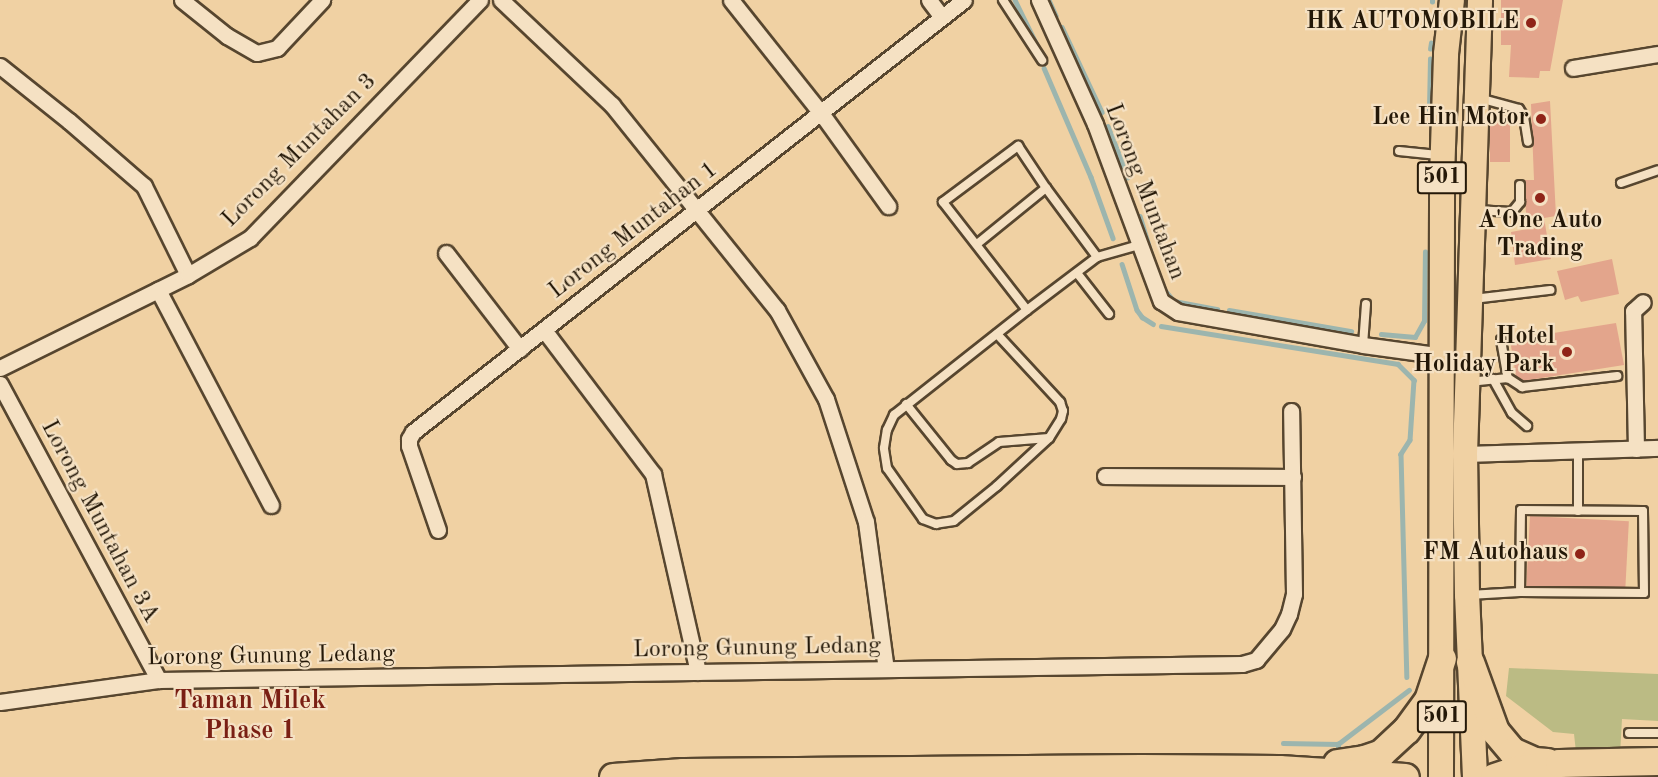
<!DOCTYPE html>
<html>
<head>
<meta charset="utf-8">
<style>
	body { margin:0 }
	#map { position:relative; width:1658px; height:777px; overflow:hidden; background:#f0d1a3; font-family:"Old Standard TT",serif }
	div>[style] { position:absolute }
	.green>* { inset:0; background:#bbbb84 }
	.stream>* { height:4.5px; margin:-2.25px; padding:0 2.25px; transform-origin:2.25px; border-radius:2.25px; background:#9cb5ae }
	.building>* { inset:0; background:#e3a58c; transform-origin:0 0 }
	.roads { filter:drop-shadow(2px 0 #57462f) drop-shadow(-2px 0 #57462f) drop-shadow(0 2px #57462f) drop-shadow(0 -2px #57462f) }
	.lane>* { height:8px; margin:-4px; padding:0 4px; transform-origin:4px; border-radius:4px; background:#f5e1c3 }
	.street>* { height:15px; margin:-7.5px; padding:0 7.5px; transform-origin:7.5px; border-radius:7.5px; background:#f5e1c3 }
	.primary>* { height:24px; margin:-12px; padding:0 12px; transform-origin:12px; border-radius:12px; background:#f0d1a3 }
	.highway>* { height:27px; margin:-13.5px; padding:0 13.5px; transform-origin:13.5px; border-radius:13.5px; background:#f0d1a3 }
	.dots>* { width:16px; height:16px; translate:-50% -50%; box-sizing:border-box; border:3px solid #f5e1c3; border-radius:50% }
	span { translate:-50% -50%; white-space:nowrap; text-align:center; line-height:1.15; -webkit-text-stroke:4.5px #f5e1c3; paint-order:stroke }
	.shield-label span { padding:2px 4px; background:#f5e1c3; border:2px solid; border-radius:4px; -webkit-text-stroke-width:0 }
	.shield-label { font-size:22px; color:#241808; font-weight:700 }
	.poi-label { font-size:24px; color:#241808; font-weight:700 }
	.right { translate:-100% -50%; text-align:right }
	.street-label { font-size:24px; color:#241808 }
	.neighbourhood-label { font-size:26px; color:#7a1f14; font-weight:700 }
</style>
</head>
<body>
<div id="map">
	<div class="green">
		<i style="clip-path:polygon(1509px 668px,1658px 674px,1658px 721px,1622px 719px,1620px 755px,1576px 752px,1574px 734px,1553px 732px,1506px 696px)"></i>
	</div>
	<div class="stream">
		<i style="left:1015px;top:0;width:55px;rotate:63.9deg"></i>
		<i style="left:1049px;top:0;width:17px;rotate:66deg"></i>
		<i style="left:1432px;top:2px;width:2px;rotate:-90deg"></i>
		<i style="left:1062px;top:27px;width:94px;rotate:64.8deg"></i>
		<i style="left:1430px;top:49px;width:6px;rotate:-81deg"></i>
		<i style="left:1044px;top:68px;width:119px;rotate:66.7deg"></i>
		<i style="left:1091px;top:177px;width:65px;rotate:70.2deg"></i>
		<i style="left:1429px;top:110px;width:51px;rotate:-88.9deg"></i>
		<i style="left:1108px;top:126px;width:55px;rotate:68.6deg"></i>
		<i style="left:1140px;top:216px;width:45px;rotate:73.2deg"></i>
		<i style="left:1122px;top:264px;width:48px;rotate:71.9deg"></i>
		<i style="left:1137px;top:310px;width:9px;rotate:54deg"></i>
		<i style="left:1142px;top:317px;width:13px;rotate:32deg"></i>
		<i style="left:1164px;top:289px;width:16px;rotate:50deg"></i>
		<i style="left:1174px;top:301px;width:44px;rotate:10.5deg"></i>
		<i style="left:1229px;top:310px;width:124px;rotate:9.8deg"></i>
		<i style="left:1161px;top:326px;width:240px;rotate:9.1deg"></i>
		<i style="left:1398px;top:364px;width:23px;rotate:45deg"></i>
		<i style="left:1414px;top:380px;width:60px;rotate:93.8deg"></i>
		<i style="left:1410px;top:440px;width:17px;rotate:123deg"></i>
		<i style="left:1401px;top:454px;width:223px;rotate:88.5deg"></i>
		<i style="left:1381px;top:334px;width:34px;rotate:5deg"></i>
		<i style="left:1415px;top:337px;width:18px;rotate:-61deg"></i>
		<i style="left:1424px;top:321px;width:69px;rotate:-89.2deg"></i>
		<i style="left:1283px;top:743px;width:55px;rotate:1deg"></i>
		<i style="left:1338px;top:755px;width:11px;rotate:-90deg"></i>
		<i style="left:1338px;top:744px;width:89px;rotate:-37.3deg"></i>
	</div>
	<div class="building">
		<i style="clip-path:polygon(1501px 0,1563px 0,1550px 71px,1540px 71px,1539px 78px,1509px 77px,1511px 45px,1501px 45px)"></i>
		<i style="clip-path:polygon(1550px 101px,1556px 216px,1544px 218px,1551px 259px,1515px 265px,1511px 232px,1527px 229px,1524px 180px,1534px 180px,1531px 104px)"></i>
		<i style="left:1490px;top:120px;width:20px;height:42px"></i>
		<i style="clip-path:polygon(1612px 259px,1619px 294px,1581px 302px,1578px 296px,1565px 300px,1557px 271px)"></i>
		<i style="clip-path:polygon(1616px 323px,1624px 365px,1523px 381px,1516px 376px,1510px 340px)"></i>
		<i style="left:1530px;top:516px;width:99px;height:70px;rotate:3deg"></i>
	</div>
	<div class="roads">
		<div class="lane">
			<i style="left:1003px;top:0;width:72px;rotate:57deg"></i>
			<i style="left:1479px;top:98px;width:41px;rotate:15.4deg"></i>
			<i style="left:1519px;top:109px;width:9px;rotate:58deg"></i>
			<i style="left:1524px;top:117px;width:25px;rotate:81deg"></i>
			<i style="left:1399px;top:151px;width:39px;rotate:6deg"></i>
			<i style="left:1621px;top:183px;width:39px;rotate:-19deg"></i>
			<i style="left:1475px;top:210px;width:37px;rotate:3deg"></i>
			<i style="left:1512px;top:212px;width:13px;rotate:-51deg"></i>
			<i style="left:1520px;top:202px;width:17px;rotate:-90deg"></i>
			<i style="left:977px;top:244px;width:89px;rotate:-39.1deg"></i>
			<i style="left:1046px;top:188px;width:86px;rotate:53.5deg"></i>
			<i style="left:1077px;top:273px;width:52px;rotate:52deg"></i>
			<i style="left:1473px;top:299px;width:78px;rotate:-6.7deg"></i>
			<i style="left:1027px;top:310px;width:137px;rotate:-127.9deg"></i>
			<i style="left:943px;top:202px;width:94px;rotate:-36.7deg"></i>
			<i style="left:1018px;top:146px;width:50px;rotate:56.3deg"></i>
			<i style="left:997px;top:334px;width:93px;rotate:47.2deg"></i>
			<i style="left:1060px;top:402px;width:9px;rotate:72deg"></i>
			<i style="left:1063px;top:411px;width:8px;rotate:104deg"></i>
			<i style="left:1061px;top:419px;width:22px;rotate:122deg"></i>
			<i style="left:1049px;top:438px;width:71px;rotate:137.3deg"></i>
			<i style="left:997px;top:486px;width:55px;rotate:140.9deg"></i>
			<i style="left:954px;top:521px;width:18px;rotate:171deg"></i>
			<i style="left:936px;top:524px;width:14px;rotate:-159deg"></i>
			<i style="left:923px;top:519px;width:62px;rotate:-125.2deg"></i>
			<i style="left:887px;top:468px;width:20px;rotate:-99deg"></i>
			<i style="left:884px;top:448px;width:18px;rotate:-81deg"></i>
			<i style="left:887px;top:430px;width:17px;rotate:-65deg"></i>
			<i style="left:894px;top:415px;width:169px;rotate:-38.3deg"></i>
			<i style="left:1027px;top:310px;width:88px;rotate:-37.1deg"></i>
			<i style="left:1097px;top:257px;width:44px;rotate:-15.9deg"></i>
			<i style="left:1501px;top:340px;width:39px;rotate:80deg"></i>
			<i style="left:1363px;top:345px;width:41px;rotate:-85.8deg"></i>
			<i style="left:1493px;top:379px;width:39px;rotate:61deg"></i>
			<i style="left:1512px;top:413px;width:20px;rotate:41deg"></i>
			<i style="left:1469px;top:382px;width:39px;rotate:-6deg"></i>
			<i style="left:1508px;top:378px;width:17px;rotate:33deg"></i>
			<i style="left:1522px;top:387px;width:96px;rotate:-6.6deg"></i>
			<i style="left:906px;top:404px;width:72px;rotate:51.2deg"></i>
			<i style="left:951px;top:460px;width:7px;rotate:34deg"></i>
			<i style="left:957px;top:464px;width:11px;rotate:-5deg"></i>
			<i style="left:968px;top:463px;width:37px;rotate:-34deg"></i>
			<i style="left:999px;top:442px;width:50px;rotate:-4.6deg"></i>
			<i style="left:1578px;top:451px;width:60px;rotate:90deg"></i>
			<i style="left:1469px;top:595px;width:51px;rotate:-3.4deg"></i>
			<i style="left:1520px;top:592px;width:82px;rotate:-89.3deg"></i>
			<i style="left:1521px;top:510px;width:122px;rotate:0.5deg"></i>
			<i style="left:1643px;top:511px;width:82px;rotate:89.3deg"></i>
			<i style="left:1644px;top:593px;width:124px;rotate:-179.5deg"></i>
			<i style="left:1629px;top:733px;width:29px"></i>
		</div>
		<div class="street">
			<i style="left:182px;top:0;width:58px;rotate:38.7deg"></i>
			<i style="left:227px;top:36px;width:34px;rotate:30deg"></i>
			<i style="left:257px;top:53px;width:21px;rotate:-14deg"></i>
			<i style="left:277px;top:48px;width:66px;rotate:-46.8deg"></i>
			<i style="left:501px;top:0;width:153px;rotate:43.4deg"></i>
			<i style="left:612px;top:105px;width:263px;rotate:51.2deg"></i>
			<i style="left:777px;top:310px;width:102px;rotate:61.2deg"></i>
			<i style="left:826px;top:399px;width:129px;rotate:72deg"></i>
			<i style="left:866px;top:522px;width:148px;rotate:82.3deg"></i>
			<i style="left:731px;top:0;width:144px;rotate:51.5deg"></i>
			<i style="left:821px;top:113px;width:115px;rotate:54.2deg"></i>
			<i style="left:929px;top:0;width:21px;rotate:53deg"></i>
			<i style="left:1039px;top:0;width:136px;rotate:65.7deg"></i>
			<i style="left:1095px;top:124px;width:189px;rotate:69.6deg"></i>
			<i style="left:1161px;top:301px;width:20px;rotate:33deg"></i>
			<i style="left:1178px;top:312px;width:188px;rotate:10.1deg"></i>
			<i style="left:1363px;top:345px;width:81px;rotate:7.8deg"></i>
			<i style="left:0;top:66px;width:88px;rotate:38.6deg"></i>
			<i style="left:69px;top:121px;width:99px;rotate:40.9deg"></i>
			<i style="left:144px;top:186px;width:99px;rotate:63.7deg"></i>
			<i style="left:1573px;top:68px;width:86px;rotate:-9.4deg"></i>
			<i style="left:446px;top:253px;width:121px;rotate:52.4deg"></i>
			<i style="left:158px;top:290px;width:243px;rotate:62.3deg"></i>
			<i style="left:544px;top:330px;width:181px;rotate:52.9deg"></i>
			<i style="left:653px;top:474px;width:203px;rotate:77.2deg"></i>
			<i style="left:0;top:368px;width:210px;rotate:-26.3deg"></i>
			<i style="left:188px;top:275px;width:72px;rotate:-30.8deg"></i>
			<i style="left:250px;top:238px;width:331px;rotate:-46deg"></i>
			<i style="left:0;top:384px;width:336px;rotate:61.8deg"></i>
			<i style="left:1636px;top:449px;width:138px;rotate:-91.2deg"></i>
			<i style="left:1633px;top:311px;width:13px;rotate:-42deg"></i>
			<i style="left:1465px;top:454px;width:193px;rotate:-1.8deg"></i>
			<i style="left:1105px;top:476px;width:188px;rotate:0.3deg"></i>
			<i style="left:438px;top:530px;width:89px;rotate:-109deg"></i>
			<i style="left:409px;top:446px;width:7px;rotate:-90deg"></i>
			<i style="left:409px;top:439px;width:8px;rotate:-60deg"></i>
			<i style="left:413px;top:432px;width:700px;rotate:-38.1deg"></i>
			<i style="left:0;top:702px;width:161px;rotate:-7.9deg"></i>
			<i style="left:159px;top:680px;width:1083px;rotate:-0.85deg"></i>
			<i style="left:1242px;top:664px;width:15px;rotate:-16deg"></i>
			<i style="left:1256px;top:660px;width:40px;rotate:-50deg"></i>
			<i style="left:1282px;top:629px;width:17px;rotate:-65deg"></i>
			<i style="left:1289px;top:614px;width:21px;rotate:-76deg"></i>
			<i style="left:1294px;top:594px;width:183px;rotate:-90.9deg"></i>
		</div>
		<div class="primary">
			<i style="left:1441px;top:777px;width:600px;rotate:-89.9deg"></i>
			<i style="left:1442px;top:177px;width:123px;rotate:-88.1deg"></i>
			<i style="left:1446px;top:54px;width:54px;rotate:-83.7deg"></i>
			<i style="left:1475px;top:777px;width:182px;rotate:-92.5deg"></i>
			<i style="left:1467px;top:595px;width:141px;rotate:-90.8deg"></i>
			<i style="left:1465px;top:454px;width:454px;rotate:-88.1deg"></i>
		</div>
		<div class="highway">
			<i style="left:1470px;top:662px;width:73px;rotate:70.1deg"></i>
			<i style="left:1495px;top:731px;width:26px;rotate:50deg"></i>
			<i style="left:1512px;top:751px;width:24px;rotate:24deg"></i>
			<i style="left:1534px;top:761px;width:13px;rotate:4deg"></i>
			<i style="left:1337px;top:763px;width:27px;rotate:-8deg"></i>
			<i style="left:1364px;top:759px;width:18px;rotate:-19deg"></i>
			<i style="left:1381px;top:753px;width:34px;rotate:-43deg"></i>
			<i style="left:1406px;top:730px;width:37px;rotate:-54deg"></i>
			<i style="left:1428px;top:700px;width:44px;rotate:-71.6deg"></i>
			<i style="left:613px;top:777px;width:70px;rotate:-4.1deg"></i>
			<i style="left:683px;top:772px;width:458px;rotate:-0.5deg"></i>
			<i style="left:1141px;top:768px;width:138px;rotate:0.4deg"></i>
			<i style="left:1279px;top:769px;width:126px;rotate:3.6deg"></i>
			<i style="left:1494px;top:777px;width:22px;rotate:-18deg"></i>
			<i style="left:1515px;top:770px;width:45px;rotate:-9deg"></i>
			<i style="left:1559px;top:763px;width:99px;rotate:-1.2deg"></i>
		</div>
	</div>
	<div class="dots">
		<i style="left:1531px;top:23px;background:#8f2418"></i>
		<i style="left:1541px;top:119px;background:#8f2418"></i>
		<i style="left:1540px;top:198px;background:#8f2418"></i>
		<i style="left:1567px;top:352px;background:#8f2418"></i>
		<i style="left:1580px;top:554px;background:#8f2418"></i>
	</div>
	<div class="shield-label">
		<span style="left:1442px;top:178px">501</span>
		<span style="left:1442px;top:717px">501</span>
	</div>
	<div class="poi-label">
		<span class="right" style="left:1519px;top:23px">HK AUTOMOBILE</span>
		<span class="right" style="left:1529px;top:119px">Lee Hin Motor</span>
		<span style="left:1540px;top:236px">A'One Auto<br>Trading</span>
		<span class="right" style="left:1555px;top:352px">Hotel<br>Holiday Park</span>
		<span class="right" style="left:1568px;top:554px">FM Autohaus</span>
	</div>
	<div class="street-label">
		<span style="left:300px;top:151px;rotate:-45deg">Lorong Muntahan 3</span>
		<span style="left:1144px;top:192px;rotate:69deg">Lorong Muntahan</span>
		<span style="left:634px;top:231px;rotate:-38deg">Lorong Muntahan 1</span>
		<span style="left:99px;top:522px;rotate:62deg">Lorong Muntahan 3A</span>
		<span style="left:757px;top:649px;rotate:-1deg">Lorong Gunung Ledang</span>
		<span style="left:271px;top:657px;rotate:-1deg">Lorong Gunung Ledang</span>
	</div>
	<div class="neighbourhood-label">
		<span style="left:250px;top:717px">Taman Milek<br>Phase 1</span>
	</div>
</div>
</body>
</html>
